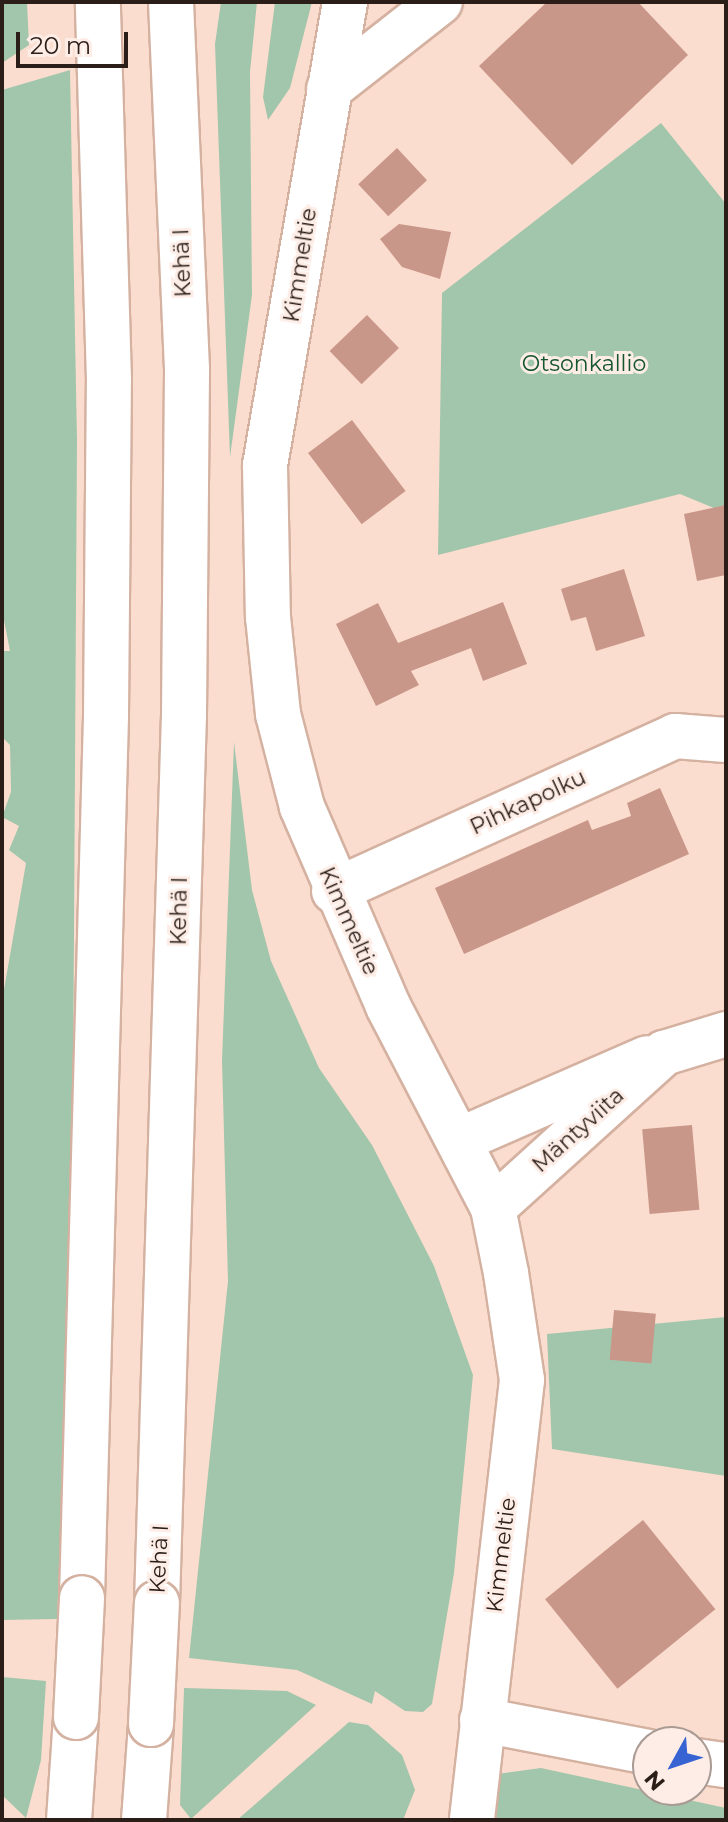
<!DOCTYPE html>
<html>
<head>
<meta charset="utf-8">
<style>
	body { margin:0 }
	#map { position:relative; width:728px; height:1822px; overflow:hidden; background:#fbddcf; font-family:Montserrat,sans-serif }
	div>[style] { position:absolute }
	.green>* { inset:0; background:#a2c6ab }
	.building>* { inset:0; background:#c99789; transform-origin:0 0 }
	.roads { filter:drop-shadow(2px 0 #d4b1a0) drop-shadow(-2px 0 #d4b1a0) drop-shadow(0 2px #d4b1a0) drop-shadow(0 -2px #d4b1a0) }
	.minor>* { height:44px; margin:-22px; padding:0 22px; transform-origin:22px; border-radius:22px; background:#fff }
	.highway>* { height:44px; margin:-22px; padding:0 22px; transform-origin:22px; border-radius:22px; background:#fff }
	.bridges { filter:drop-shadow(2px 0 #d4b1a0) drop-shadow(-2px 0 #d4b1a0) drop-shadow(0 2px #d4b1a0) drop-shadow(0 -2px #d4b1a0) }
	.highway-bridge>* { height:44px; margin:-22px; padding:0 22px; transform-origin:22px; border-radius:22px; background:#fff }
	span { translate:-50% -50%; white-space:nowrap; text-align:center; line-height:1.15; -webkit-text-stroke:6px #fdede6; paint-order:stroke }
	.street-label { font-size:22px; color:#2b1e18 }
	.park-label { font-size:22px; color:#13552d }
	.frame { position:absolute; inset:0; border:4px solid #2b1e18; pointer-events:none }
	.north { position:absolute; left:632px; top:1726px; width:80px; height:80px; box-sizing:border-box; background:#fdede6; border:2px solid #a99a94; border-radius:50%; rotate:230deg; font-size:22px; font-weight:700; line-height:32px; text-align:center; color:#2b1e18 }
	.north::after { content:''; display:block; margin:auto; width:28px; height:36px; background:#3763d3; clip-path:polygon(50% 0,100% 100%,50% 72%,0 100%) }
	.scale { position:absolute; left:16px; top:32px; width:112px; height:36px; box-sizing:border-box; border:4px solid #2b1e18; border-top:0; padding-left:10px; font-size:24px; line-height:28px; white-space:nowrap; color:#2b1e18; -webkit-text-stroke:6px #fdede6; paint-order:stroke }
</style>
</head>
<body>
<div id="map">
	<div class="green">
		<i style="clip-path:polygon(2px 2px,27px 2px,29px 45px,2px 63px)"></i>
		<i style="clip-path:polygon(221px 2px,257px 2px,250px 72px,252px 295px,230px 457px,215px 44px)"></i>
		<i style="clip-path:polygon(275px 2px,312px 2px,290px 88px,268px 120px,263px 97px)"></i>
		<i style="clip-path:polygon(70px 70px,77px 440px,72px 1260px,57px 1619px,2px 1620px,2px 1001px,26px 863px,9px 850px,19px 826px,2px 817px,11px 792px,10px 745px,2px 737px,2px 651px,10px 651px,2px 610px,2px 90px)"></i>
		<i style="clip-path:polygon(661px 123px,726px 204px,726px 513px,680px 494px,438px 555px,442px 293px)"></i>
		<i style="clip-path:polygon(234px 742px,252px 890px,271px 961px,319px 1068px,372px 1145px,434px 1266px,473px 1375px,454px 1573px,432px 1704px,423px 1712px,405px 1711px,375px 1691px,372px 1704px,297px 1670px,189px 1658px,228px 1281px,222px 1061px)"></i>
		<i style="clip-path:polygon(726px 1317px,726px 1476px,552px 1449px,547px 1334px)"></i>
		<i style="clip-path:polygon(2px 1677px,46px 1681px,41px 1760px,26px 1818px,2px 1795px)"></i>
		<i style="clip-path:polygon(184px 1688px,287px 1691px,316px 1705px,191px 1819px,180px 1805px)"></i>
		<i style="clip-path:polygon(349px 1722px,368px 1725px,402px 1755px,415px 1790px,403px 1820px,237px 1820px)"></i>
		<i style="clip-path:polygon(541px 1768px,726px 1808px,726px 1820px,495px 1820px,497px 1774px)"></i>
	</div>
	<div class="building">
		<i style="clip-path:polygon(547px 2px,638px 2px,688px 55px,572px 165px,479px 66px)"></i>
		<i style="left:397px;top:148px;width:44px;height:53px;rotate:47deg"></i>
		<i style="clip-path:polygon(399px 224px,451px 232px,440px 279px,402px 267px,380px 239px)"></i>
		<i style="left:367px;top:315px;width:46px;height:52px;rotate:46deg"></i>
		<i style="left:352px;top:420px;width:89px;height:55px;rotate:53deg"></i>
		<i style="clip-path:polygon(726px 505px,726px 575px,697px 581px,684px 514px)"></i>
		<i style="clip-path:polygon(624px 569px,645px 636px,596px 651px,586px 617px,571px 621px,561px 589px)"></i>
		<i style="clip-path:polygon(503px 602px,527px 664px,483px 681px,471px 648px,411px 671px,419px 685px,376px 706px,336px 624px,378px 603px,398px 643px)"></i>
		<i style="clip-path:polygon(660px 788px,689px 854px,464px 954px,435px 888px,588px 820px,592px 830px,631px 816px,627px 803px)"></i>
		<i style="left:692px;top:1125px;width:85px;height:50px;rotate:85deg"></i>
		<i style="left:614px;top:1310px;width:42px;height:50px;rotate:5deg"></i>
		<i style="left:643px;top:1520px;width:115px;height:126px;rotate:51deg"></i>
	</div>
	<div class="roads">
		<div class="minor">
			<i style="left:345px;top:2px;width:470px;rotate:99.8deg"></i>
			<i style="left:265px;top:465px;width:152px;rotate:88.9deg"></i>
			<i style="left:268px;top:617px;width:98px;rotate:84.1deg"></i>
			<i style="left:278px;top:714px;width:96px;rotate:75.5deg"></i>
			<i style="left:302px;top:807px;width:217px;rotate:66.6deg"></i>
			<i style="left:388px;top:1006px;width:228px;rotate:62.5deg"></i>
			<i style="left:493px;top:1208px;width:66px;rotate:78.7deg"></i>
			<i style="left:506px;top:1273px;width:108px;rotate:81.5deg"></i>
			<i style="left:522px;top:1380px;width:443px;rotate:96.5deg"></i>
			<i style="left:329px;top:89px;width:141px;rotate:-38.1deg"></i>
			<i style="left:334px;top:891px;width:375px;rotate:-24.4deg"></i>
			<i style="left:675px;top:736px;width:51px;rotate:4.5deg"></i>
			<i style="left:462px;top:1139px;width:202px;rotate:-23.6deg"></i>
			<i style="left:493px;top:1208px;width:231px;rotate:-42.2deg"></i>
			<i style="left:664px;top:1053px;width:65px;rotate:-17deg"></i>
			<i style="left:482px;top:1720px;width:169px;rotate:10.9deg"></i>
			<i style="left:696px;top:1761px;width:30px;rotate:8deg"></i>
		</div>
		<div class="highway">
			<i style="left:82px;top:1598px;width:883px;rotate:-88.44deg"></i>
			<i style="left:106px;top:715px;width:335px;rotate:-89.5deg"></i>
			<i style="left:109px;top:380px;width:378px;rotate:-91.7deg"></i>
			<i style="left:157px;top:1603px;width:888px;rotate:-88.26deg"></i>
			<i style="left:184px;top:715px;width:346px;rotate:-89.5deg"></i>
			<i style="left:187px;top:369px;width:367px;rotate:-92.5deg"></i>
			<i style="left:69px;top:1820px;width:103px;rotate:-86.1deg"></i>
			<i style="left:144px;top:1820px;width:96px;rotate:-85.8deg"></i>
		</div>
	</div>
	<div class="bridges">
		<div class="highway-bridge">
			<i style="left:76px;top:1717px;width:119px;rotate:-87.1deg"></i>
			<i style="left:151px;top:1724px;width:121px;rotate:-87.2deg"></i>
		</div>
	</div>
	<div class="street-label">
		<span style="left:182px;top:263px;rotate:-92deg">Kehä I</span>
		<span style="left:300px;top:265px;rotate:-81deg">Kimmeltie</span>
		<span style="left:528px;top:802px;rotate:-25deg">Pihkapolku</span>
		<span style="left:179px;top:911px;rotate:-89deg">Kehä I</span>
		<span style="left:349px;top:921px;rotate:66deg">Kimmeltie</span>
		<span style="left:578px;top:1130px;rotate:-42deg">Mäntyviita</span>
		<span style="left:501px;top:1555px;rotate:-83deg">Kimmeltie</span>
		<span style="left:159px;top:1559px;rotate:-87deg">Kehä I</span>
	</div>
	<div class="park-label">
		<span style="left:584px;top:364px">Otsonkallio</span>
	</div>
	<div class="frame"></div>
	<div class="north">N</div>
	<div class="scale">20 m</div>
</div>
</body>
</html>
